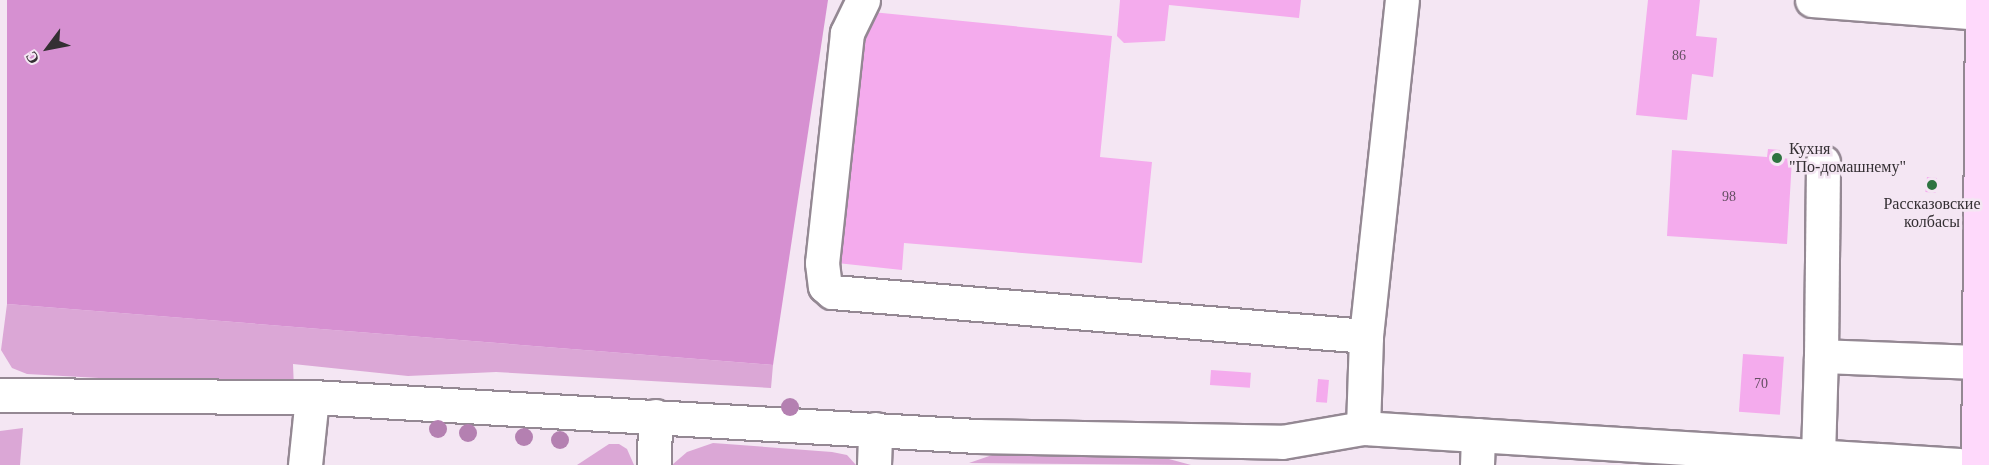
<!DOCTYPE html>
<html>
<head>
<meta charset="utf-8">
<style>
	body { margin:0 }
	#map { position:relative; width:1989px; height:465px; overflow:hidden; background:#f4e6f3; font-family:Georgia,serif }
	div>[style] { position:absolute }
	.green>* { inset:0; background:#dba7d6 }
	.forest>* { inset:0; background:#d690d1 }
	.building>* { inset:0; background:#f4abed; transform-origin:0 0 }
	.roads { filter:drop-shadow(2px 0 #948893) drop-shadow(-2px 0 #948893) drop-shadow(0 2px #948893) drop-shadow(0 -2px #948893) }
	.minor>* { height:33px; margin:-16.5px; padding:0 16.5px; transform-origin:16.5px; border-radius:16.5px; background:#fff }
	.major>* { height:33px; margin:-16.5px; padding:0 16.5px; transform-origin:16.5px; border-radius:16.5px; background:#fed9fb }
	.trees>* { width:18px; height:18px; margin:-9px; border-radius:50%; background:#b480b1 }
	.dots>* { width:16px; height:16px; translate:-50% -50%; box-sizing:border-box; border:3px solid #f4e6f3; border-radius:50% }
	span { translate:-50% -50%; white-space:nowrap; text-align:center; line-height:1.15; -webkit-text-stroke:5px #f4e6f3; paint-order:stroke }
	.number-label { font-size:14px; color:#644e62 }
	.number-label span { -webkit-text-stroke-width:0 }
	.poi-label { font-size:16px; color:#342f33 }
	.left { translate:0 -50%; text-align:left }
	.north { position:absolute; left:18px; top:18px; width:60px; height:60px; -webkit-text-stroke:4px #f4e6f3; paint-order:stroke; rotate:238deg; font-size:16px; font-weight:700; line-height:24px; text-align:center; color:#342f33 }
	.north::after { content:''; display:block; margin:auto; width:21px; height:27px; background:#342f33; clip-path:polygon(50% 0,100% 100%,50% 72%,0 100%) }
</style>
</head>
<body>
<div id="map">
	<div class="green">
		<i style="clip-path:polygon(7px 304px,773px 365px,771px 388px,496px 372px,408px 376px,293px 364px,294px 389px,27px 374px,12px 368px,1px 350px)"></i>
		<i style="clip-path:polygon(23px 428px,20px 465px,0 465px,0 431px)"></i>
		<i style="clip-path:polygon(713px 443px,832px 452px,847px 455px,856px 465px,672px 465px,687px 452px)"></i>
		<i style="clip-path:polygon(609px 444px,619px 444px,627px 449px,634px 465px,577px 465px)"></i>
		<i style="clip-path:polygon(998px 453px,1169px 459px,1191px 465px,969px 463px)"></i>
	</div>
	<div class="forest">
		<i style="clip-path:polygon(7px 0,828px 0,773px 365px,7px 304px)"></i>
	</div>
	<div class="building">
		<i style="clip-path:polygon(1120px 0,1301px 0,1299px 18px,1169px 5px,1165px 41px,1124px 43px,1117px 36px)"></i>
		<i style="clip-path:polygon(1648px 0,1700px 0,1696px 36px,1717px 38px,1713px 77px,1692px 74px,1687px 120px,1636px 115px)"></i>
		<i style="clip-path:polygon(862px 11px,1112px 36px,1100px 157px,1152px 162px,1142px 263px,904px 243px,902px 270px,837px 263px)"></i>
		<i style="clip-path:polygon(1768px 149px,1780px 150px,1780px 158px,1792px 159px,1787px 244px,1667px 236px,1672px 150px,1767px 157px)"></i>
		<i style="left:1927px;top:177px;width:10px;height:15px;rotate:6deg"></i>
		<i style="left:1743px;top:354px;width:41px;height:58px;rotate:4deg"></i>
		<i style="left:1211px;top:370px;width:40px;height:15px;rotate:4deg"></i>
		<i style="left:1318px;top:379px;width:11px;height:23px;rotate:5deg"></i>
	</div>
	<div class="roads">
		<div class="minor">
			<i style="left:863px;top:0;width:37px;rotate:116deg"></i>
			<i style="left:847px;top:33px;width:231px;rotate:96.2deg"></i>
			<i style="left:822px;top:263px;width:23px;rotate:83deg"></i>
			<i style="left:825px;top:286px;width:9px;rotate:41deg"></i>
			<i style="left:832px;top:292px;width:536px;rotate:4.71deg"></i>
			<i style="left:1812px;top:0;width:170px;rotate:4.4deg"></i>
			<i style="left:1821px;top:356px;width:194px;rotate:-89.4deg"></i>
			<i style="left:0;top:395px;width:312px;rotate:0.4deg"></i>
			<i style="left:312px;top:397px;width:666px;rotate:3.36deg"></i>
			<i style="left:977px;top:436px;width:305px;rotate:1.1deg"></i>
			<i style="left:1282px;top:442px;width:82px;rotate:-9.8deg"></i>
			<i style="left:1363px;top:428px;width:597px;rotate:3.55deg"></i>
			<i style="left:1363px;top:428px;width:92px;rotate:-88.1deg"></i>
			<i style="left:1366px;top:336px;width:338px;rotate:-83.9deg"></i>
			<i style="left:1818px;top:456px;width:100px;rotate:-88.3deg"></i>
			<i style="left:1821px;top:356px;width:158px;rotate:2.2deg"></i>
			<i style="left:305px;top:465px;width:68px;rotate:-84.1deg"></i>
			<i style="left:654px;top:465px;width:49px;rotate:-88.8deg"></i>
			<i style="left:874px;top:465px;width:36px;rotate:-88deg"></i>
			<i style="left:1477px;top:465px;width:30px;rotate:-88deg"></i>
		</div>
		<div class="major">
			<i style="left:1978px;top:465px;width:465px;rotate:-89.5deg"></i>
		</div>
	</div>
	<div class="trees">
		<i style="left:790px;top:407px"></i>
		<i style="left:438px;top:429px"></i>
		<i style="left:468px;top:433px"></i>
		<i style="left:524px;top:437px"></i>
		<i style="left:560px;top:440px"></i>
	</div>
	<div class="dots">
		<i style="left:1777px;top:158px;background:#2d7440"></i>
		<i style="left:1932px;top:185px;background:#2d7440"></i>
	</div>
	<div class="number-label">
		<span style="left:1679px;top:56px">86</span>
		<span style="left:1729px;top:197px">98</span>
		<span style="left:1761px;top:384px">70</span>
	</div>
	<div class="poi-label">
		<span class="left" style="left:1789px;top:158px">Кухня<br>"По-домашнему"</span>
		<span style="left:1932px;top:213px">Рассказовские<br>колбасы</span>
	</div>
	<div class="north">С</div>
</div>
</body>
</html>
